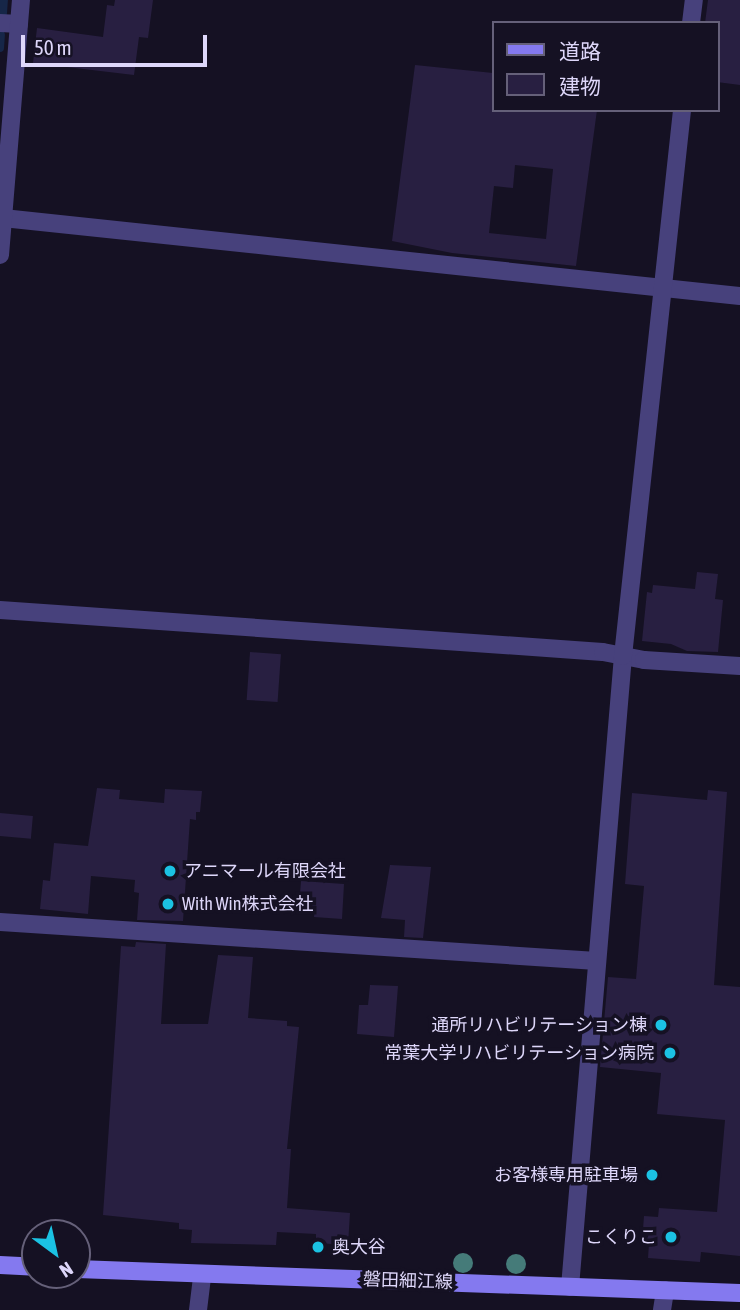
<!DOCTYPE html>
<html>
<head>
<meta charset="utf-8">
<style>
	body { margin:0 }
	#map { position:relative; width:740px; height:1310px; overflow:hidden; background:#151123; font-family:"Asap Condensed","Noto Sans JP",sans-serif }
	div>[style] { position:absolute }
	.stream>* { height:8px; margin:-4px; padding:0 4px; transform-origin:4px; border-radius:4px; background:#162648 }
	.building>* { inset:0; background:#281f41; transform-origin:0 0 }
	.minor>* { height:18px; margin:-9px; padding:0 9px; transform-origin:9px; border-radius:9px; background:#47417c }
	.tertiary>* { height:18px; margin:-9px; padding:0 9px; transform-origin:9px; border-radius:9px; background:#47417c }
	.secondary>* { height:18px; margin:-9px; padding:0 9px; transform-origin:9px; border-radius:9px; background:#8479ef }
	.trees>* { width:20px; height:20px; margin:-10px; border-radius:50%; background:#457b79 }
	.dots>* { width:19px; height:19px; translate:-50% -50%; box-sizing:border-box; border:4px solid #151123; border-radius:50% }
	span { translate:-50% -50%; white-space:nowrap; text-align:center; line-height:1.15; -webkit-text-stroke:7px #151123; paint-order:stroke }
	.poi-label { font-size:18px; color:#ded7fa }
	.left { translate:0 -50%; text-align:left }
	.right { translate:-100% -50%; text-align:right }
	.street-label { font-size:18px; color:#ded7fa }
	.legend { position:absolute; left:492px; top:21px; width:228px; height:91px; box-sizing:border-box; background:#151123; border:2px solid #656079; margin:0; padding:9px 12px; list-style:none; font-size:21px; color:#ded7fa }
	.legend li { display:flex; align-items:center; gap:14px; height:35px }
	.legend b { width:35px; border:2px solid #656079 }
	.north { position:absolute; left:21px; top:1219px; width:70px; height:70px; box-sizing:border-box; background:#151123; border:2px solid #656079; border-radius:50%; rotate:147deg; font-size:19px; font-weight:700; line-height:28px; text-align:center; color:#ded7fa }
	.north::after { content:''; display:block; margin:auto; width:24px; height:32px; background:#1bc2e3; clip-path:polygon(50% 0,100% 100%,50% 72%,0 100%) }
	.scale { position:absolute; left:21px; top:35px; width:186px; height:32px; box-sizing:border-box; border:4px solid #ded7fa; border-top:0; padding-left:9px; font-size:21px; line-height:24px; white-space:nowrap; color:#ded7fa; -webkit-text-stroke:5px #151123; paint-order:stroke }
</style>
</head>
<body>
<div id="map">
	<div class="stream">
		<i style="left:3px;top:13px;width:13px;rotate:-86deg"></i>
		<i style="left:0;top:48px;width:13px;rotate:-86deg"></i>
	</div>
	<div class="building">
		<i style="clip-path:polygon(115px 0,153px 0,148px 38px,139px 37px,134px 75px,33px 63px,37px 28px,103px 37px,107px 5px,114px 6px)"></i>
		<i style="clip-path:polygon(708px 0,740px 0,740px 85px,717px 82px,717px 23px,705px 23px)"></i>
		<i style="clip-path:polygon(evenodd,415px 65px,493px 73px,493px 110px,597px 110px,576px 266px,452px 253px,392px 241px,415px 65px,515px 165px,553px 169px,546px 239px,489px 233px,494px 186px,513px 188px,515px 165px)"></i>
		<i style="clip-path:polygon(697px 572px,718px 574px,715px 599px,723px 600px,718px 652px,687px 651px,671px 644px,642px 641px,647px 592px,652px 593px,653px 585px,695px 589px)"></i>
		<i style="left:250px;top:652px;width:31px;height:48px;rotate:4deg"></i>
		<i style="clip-path:polygon(97px 788px,120px 790px,119px 799px,164px 803px,165px 789px,202px 791px,200px 812px,196px 812px,196px 820px,190px 819px,183px 921px,137px 920px,139px 893px,134px 892px,135px 880px,91px 876px,88px 914px,40px 909px,43px 880px,50px 881px,54px 843px,88px 846px)"></i>
		<i style="clip-path:polygon(708px 790px,727px 792px,714px 985px,740px 987px,740px 1256px,701px 1252px,700px 1262px,648px 1258px,649px 1243px,642px 1242px,644px 1216px,658px 1217px,659px 1208px,717px 1212px,725px 1120px,657px 1114px,661px 1073px,600px 1067px,608px 977px,636px 979px,644px 886px,625px 884px,632px 793px,707px 800px)"></i>
		<i style="left:0;top:813px;width:33px;height:23px;rotate:5deg"></i>
		<i style="clip-path:polygon(390px 865px,431px 867px,423px 938px,404px 937px,405px 920px,381px 918px)"></i>
		<i style="clip-path:polygon(301px 881px,344px 884px,342px 919px,314px 917px,315px 909px,299px 908px)"></i>
		<i style="clip-path:polygon(136px 942px,166px 944px,161px 1024px,208px 1024px,218px 955px,253px 957px,248px 1018px,287px 1021px,287px 1026px,299px 1027px,287px 1149px,291px 1149px,287px 1208px,350px 1213px,348px 1245px,316px 1243px,316px 1234px,277px 1232px,276px 1245px,191px 1243px,192px 1230px,179px 1229px,179px 1223px,103px 1215px,121px 946px,135px 947px)"></i>
		<i style="clip-path:polygon(370px 985px,398px 986px,394px 1037px,357px 1034px,359px 1005px,368px 1005px)"></i>
	</div>
	<div class="minor">
		<i style="left:0;top:23px;width:19px;rotate:3deg"></i>
		<i style="left:3px;top:218px;width:741px;rotate:6.04deg"></i>
		<i style="left:0;top:610px;width:604px;rotate:3.98deg"></i>
		<i style="left:603px;top:652px;width:42px;rotate:11deg"></i>
		<i style="left:644px;top:660px;width:96px;rotate:3.6deg"></i>
		<i style="left:0;top:922px;width:598px;rotate:3.74deg"></i>
		<i style="left:662px;top:1310px;width:20px;rotate:-81deg"></i>
	</div>
	<div class="tertiary">
		<i style="left:691px;top:23px;width:23px;rotate:-83deg"></i>
		<i style="left:0;top:255px;width:256px;rotate:-85.3deg"></i>
		<i style="left:570px;top:1287px;width:633px;rotate:-85.2deg"></i>
		<i style="left:623px;top:656px;width:549px;rotate:-83.83deg"></i>
		<i style="left:198px;top:1310px;width:35px;rotate:-83deg"></i>
	</div>
	<div class="secondary">
		<i style="left:0;top:1265px;width:35px;rotate:3deg"></i>
		<i style="left:77px;top:1269px;width:663px;rotate:2.07deg"></i>
	</div>
	<div class="trees">
		<i style="left:463px;top:1263px"></i>
		<i style="left:516px;top:1264px"></i>
	</div>
	<div class="dots">
		<i style="left:170px;top:871px;background:#1bc2e3"></i>
		<i style="left:168px;top:904px;background:#1bc2e3"></i>
		<i style="left:661px;top:1025px;background:#1bc2e3"></i>
		<i style="left:670px;top:1053px;background:#1bc2e3"></i>
		<i style="left:652px;top:1175px;background:#1bc2e3"></i>
		<i style="left:671px;top:1237px;background:#1bc2e3"></i>
		<i style="left:318px;top:1247px;background:#1bc2e3"></i>
	</div>
	<div class="poi-label">
		<span class="left" style="left:184px;top:871px">アニマール有限会社</span>
		<span class="left" style="left:182px;top:904px">With Win株式会社</span>
		<span class="right" style="left:647px;top:1025px">通所リハビリテーション棟</span>
		<span class="right" style="left:654px;top:1053px">常葉大学リハビリテーション病院</span>
		<span class="right" style="left:638px;top:1175px">お客様専用駐車場</span>
		<span class="right" style="left:657px;top:1237px">こくりこ</span>
		<span class="left" style="left:332px;top:1247px">奥大谷</span>
	</div>
	<div class="street-label">
		<span style="left:408px;top:1281px;rotate:2deg">磐田細江線</span>
	</div>
	<ul class="legend">
	<li><b style="height:9px;background:#8479ef"></b>道路</li>
	<li><b style="height:19px;background:#281f41"></b>建物</li>
	</ul>
	<div class="north">N</div>
	<div class="scale">50 m</div>
</div>
</body>
</html>
